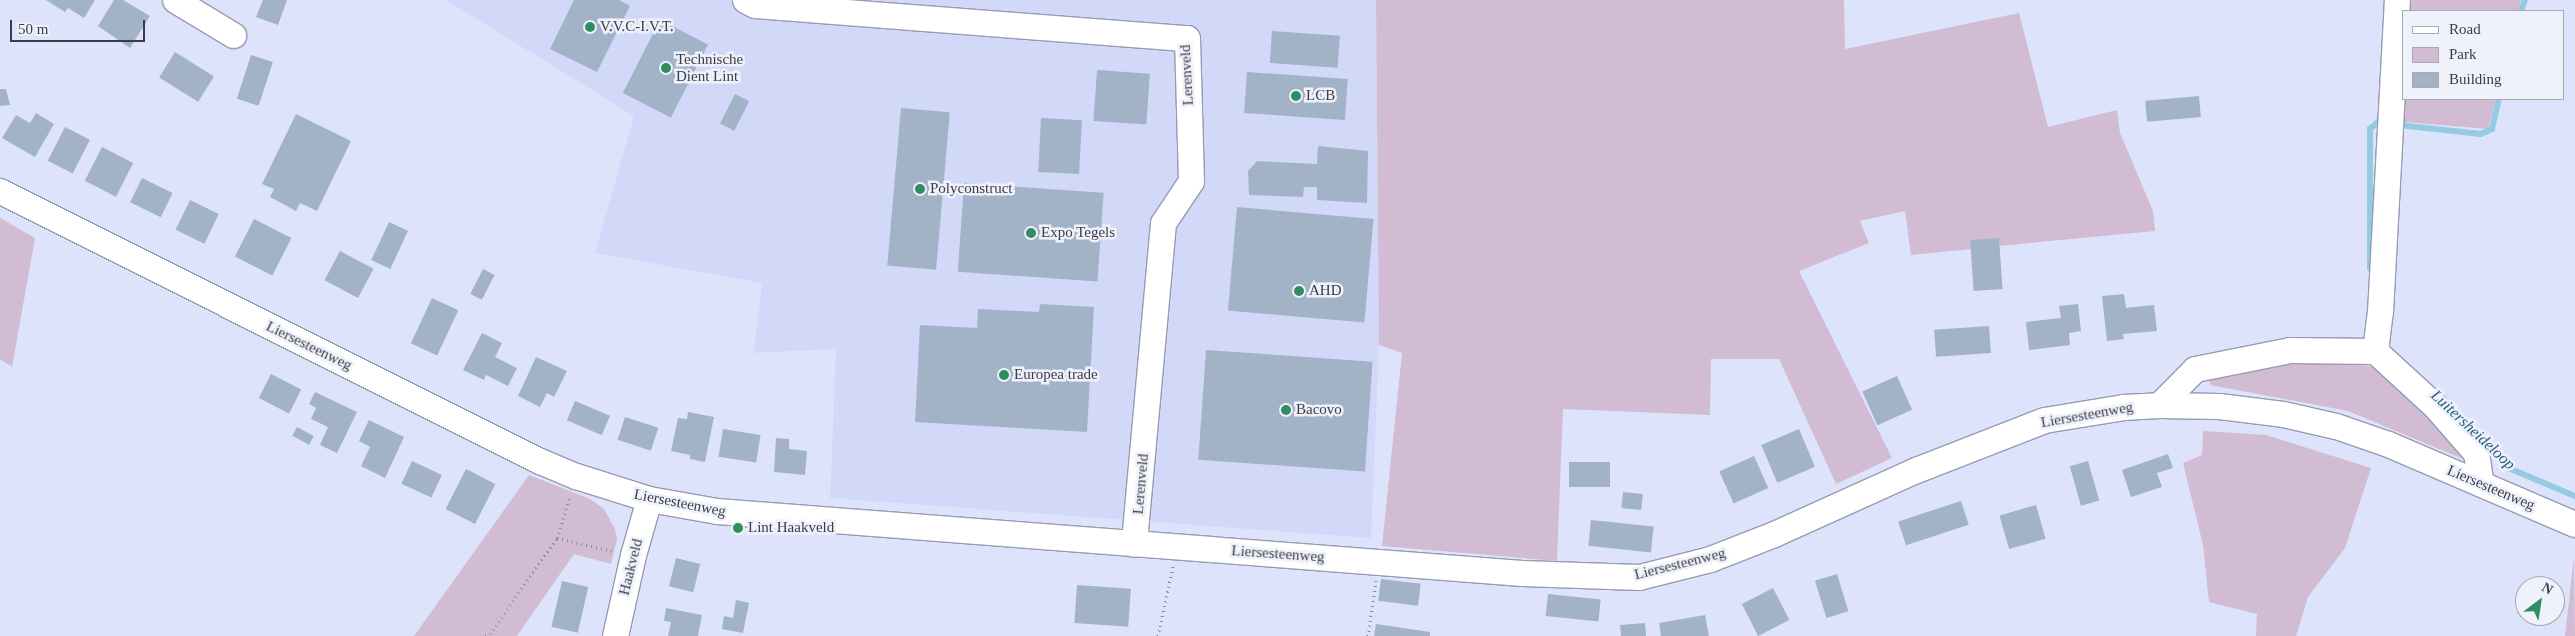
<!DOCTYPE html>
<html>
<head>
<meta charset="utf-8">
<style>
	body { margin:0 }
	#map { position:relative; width:2575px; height:636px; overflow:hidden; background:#dee3fc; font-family:Georgia,serif }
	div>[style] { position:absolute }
	.built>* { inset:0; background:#d2d8f8 }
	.green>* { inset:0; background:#d1bcd3 }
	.stream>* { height:5.5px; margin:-2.75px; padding:0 2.75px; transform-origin:2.75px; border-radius:2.75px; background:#95cae3 }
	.building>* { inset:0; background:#a2b3c7; transform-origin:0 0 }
	.path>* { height:3px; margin-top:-1.5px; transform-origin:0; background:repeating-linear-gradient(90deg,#898c9d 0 1px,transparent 0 5px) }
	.roads { filter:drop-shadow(1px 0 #969bb2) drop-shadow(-1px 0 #969bb2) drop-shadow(0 1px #969bb2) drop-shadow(0 -1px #969bb2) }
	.minor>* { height:25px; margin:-12.5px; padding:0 12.5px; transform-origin:12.5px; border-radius:12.5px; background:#fff }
	.dots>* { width:14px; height:14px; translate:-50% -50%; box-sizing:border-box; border:2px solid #eff1fb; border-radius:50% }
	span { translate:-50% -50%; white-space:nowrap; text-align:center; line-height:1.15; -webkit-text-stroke:5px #eff1fb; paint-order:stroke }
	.poi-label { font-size:15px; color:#3a3c46 }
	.left { translate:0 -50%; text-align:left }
	.street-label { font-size:15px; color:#3a3c46 }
	.water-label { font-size:16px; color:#1f5f79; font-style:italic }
	.legend { position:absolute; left:2402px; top:10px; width:162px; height:90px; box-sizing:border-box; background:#eff1fb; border:1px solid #a7a9b3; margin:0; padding:6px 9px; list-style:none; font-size:15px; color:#3a3c46 }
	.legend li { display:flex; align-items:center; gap:10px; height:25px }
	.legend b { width:25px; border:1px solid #a7a9b3 }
	.north { position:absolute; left:2515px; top:576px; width:50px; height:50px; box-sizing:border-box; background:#eff1fb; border:1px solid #a7a9b3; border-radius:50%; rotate:31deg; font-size:14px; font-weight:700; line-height:20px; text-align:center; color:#3a3c46 }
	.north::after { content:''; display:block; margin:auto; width:18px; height:22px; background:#328c62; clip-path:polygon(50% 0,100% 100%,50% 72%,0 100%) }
	.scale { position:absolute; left:10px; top:20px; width:135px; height:22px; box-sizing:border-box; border:2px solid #3a3c46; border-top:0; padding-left:6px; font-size:15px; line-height:18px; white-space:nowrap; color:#3a3c46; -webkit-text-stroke:4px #eff1fb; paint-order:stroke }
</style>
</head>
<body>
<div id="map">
	<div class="built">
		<i style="clip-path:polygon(446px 0,1376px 0,1379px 345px,1371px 538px,830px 498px,836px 349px,754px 353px,762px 283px,595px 253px,634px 116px)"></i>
	</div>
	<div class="green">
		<i style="clip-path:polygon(1376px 0,1844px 0,1845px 49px,2019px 13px,2048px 127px,2117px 110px,2120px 133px,2153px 211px,2155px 231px,1999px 246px,1999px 238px,1970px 241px,1971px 249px,1911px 255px,1905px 211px,1860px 221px,1869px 243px,1799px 271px,1892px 458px,1836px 484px,1779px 359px,1711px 359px,1710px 415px,1563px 409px,1557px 561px,1382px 546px,1402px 353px,1379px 345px)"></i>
		<i style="clip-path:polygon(2400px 0,2521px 0,2518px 11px,2404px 11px,2404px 99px,2496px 99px,2488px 129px,2393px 121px)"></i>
		<i style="clip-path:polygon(0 218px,35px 238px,12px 367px,0 359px)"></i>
		<i style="clip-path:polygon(2333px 358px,2382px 369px,2418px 400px,2463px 459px,2348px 411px,2210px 385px,2208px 370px)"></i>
		<i style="clip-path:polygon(2203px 431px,2266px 435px,2371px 468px,2345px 548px,2308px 597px,2296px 636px,2256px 636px,2257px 614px,2209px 602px,2203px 545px,2183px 463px,2202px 455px)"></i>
		<i style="clip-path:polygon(529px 475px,590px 499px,604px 509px,615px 529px,617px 539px,611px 564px,574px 554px,517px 636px,414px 636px)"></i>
		<i style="clip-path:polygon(2574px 557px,2575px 636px,2565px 636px)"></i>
	</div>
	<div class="stream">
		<i style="left:2521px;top:11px;width:12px;rotate:-70deg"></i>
		<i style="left:2399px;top:125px;width:82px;rotate:6.3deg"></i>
		<i style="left:2481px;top:134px;width:12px;rotate:-24deg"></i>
		<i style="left:2492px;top:129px;width:31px;rotate:-77deg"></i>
		<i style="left:2370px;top:269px;width:140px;rotate:-90deg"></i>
		<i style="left:2370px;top:129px;width:11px;rotate:-41deg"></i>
		<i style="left:2378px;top:122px;width:2px"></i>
		<i style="left:2467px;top:424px;width:61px;rotate:46.3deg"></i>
		<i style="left:2509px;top:468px;width:72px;rotate:23deg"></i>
	</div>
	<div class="building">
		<i style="clip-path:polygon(46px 0,95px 0,84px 18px,68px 8px,65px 12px)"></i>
		<i style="clip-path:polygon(114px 0,123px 0,150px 16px,130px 48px,98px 26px)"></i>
		<i style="clip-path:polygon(263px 0,287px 0,278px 25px,256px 17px)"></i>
		<i style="clip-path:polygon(574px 0,619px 0,630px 6px,597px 72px,550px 49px)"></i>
		<i style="left:660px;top:20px;width:54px;height:82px;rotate:27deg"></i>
		<i style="left:1272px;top:31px;width:68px;height:32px;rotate:4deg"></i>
		<i style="left:175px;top:52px;width:46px;height:30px;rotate:32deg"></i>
		<i style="left:251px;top:55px;width:23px;height:46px;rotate:18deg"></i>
		<i style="left:1097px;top:70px;width:53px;height:51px;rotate:4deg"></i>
		<i style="left:1247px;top:72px;width:101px;height:41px;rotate:4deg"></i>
		<i style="clip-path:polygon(0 89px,6px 89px,10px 105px,0 106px)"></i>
		<i style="left:735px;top:94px;width:16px;height:33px;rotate:27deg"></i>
		<i style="left:2199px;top:96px;width:21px;height:54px;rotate:85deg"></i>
		<i style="left:901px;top:108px;width:49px;height:158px;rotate:5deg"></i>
		<i style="clip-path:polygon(36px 113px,54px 124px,35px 157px,2px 138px,16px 115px,30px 123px)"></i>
		<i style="clip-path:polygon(296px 114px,351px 141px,317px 211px,300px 203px,296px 211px,270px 197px,274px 189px,262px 184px)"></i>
		<i style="left:1041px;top:118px;width:41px;height:54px;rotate:3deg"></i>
		<i style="left:65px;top:127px;width:28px;height:38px;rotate:27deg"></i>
		<i style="clip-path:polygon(1318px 146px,1368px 151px,1367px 203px,1317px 200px,1317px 187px,1304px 187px,1303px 197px,1249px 195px,1248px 171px,1257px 161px,1317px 164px)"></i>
		<i style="left:102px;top:147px;width:35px;height:38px;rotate:27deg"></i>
		<i style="left:142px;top:178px;width:34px;height:27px;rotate:26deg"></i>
		<i style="left:964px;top:183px;width:140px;height:89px;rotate:4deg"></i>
		<i style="left:190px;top:200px;width:32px;height:33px;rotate:26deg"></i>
		<i style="left:1237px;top:207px;width:137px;height:104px;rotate:5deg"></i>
		<i style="left:254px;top:219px;width:42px;height:42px;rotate:27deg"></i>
		<i style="left:389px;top:222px;width:21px;height:42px;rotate:25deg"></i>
		<i style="left:1999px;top:238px;width:51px;height:29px;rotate:86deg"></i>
		<i style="left:340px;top:251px;width:38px;height:33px;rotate:28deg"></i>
		<i style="left:483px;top:269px;width:13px;height:28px;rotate:27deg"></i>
		<i style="clip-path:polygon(2124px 294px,2126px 308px,2154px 305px,2157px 331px,2123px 334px,2124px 339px,2107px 341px,2102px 296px)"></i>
		<i style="left:432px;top:298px;width:29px;height:50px;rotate:25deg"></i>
		<i style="clip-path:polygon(1040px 304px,1094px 307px,1087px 432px,915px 422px,920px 325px,977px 328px,978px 309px,1039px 312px)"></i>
		<i style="clip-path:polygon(2078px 304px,2081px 331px,2069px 333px,2070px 345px,2029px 350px,2026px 322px,2061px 318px,2059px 306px)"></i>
		<i style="left:1989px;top:326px;width:27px;height:55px;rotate:86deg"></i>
		<i style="clip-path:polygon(482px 333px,502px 343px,495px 357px,517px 368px,508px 386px,486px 375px,484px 380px,463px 370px)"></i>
		<i style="left:1206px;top:350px;width:167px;height:110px;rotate:4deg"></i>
		<i style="clip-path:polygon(536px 357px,567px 371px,554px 397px,547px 393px,540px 407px,518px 396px)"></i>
		<i style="left:271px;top:374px;width:34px;height:27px;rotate:27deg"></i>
		<i style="left:1897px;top:376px;width:37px;height:38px;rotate:66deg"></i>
		<i style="clip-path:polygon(315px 392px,357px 412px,337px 453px,320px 445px,328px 427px,311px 419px,316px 408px,309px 404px)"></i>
		<i style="left:575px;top:401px;width:38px;height:21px;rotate:23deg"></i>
		<i style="clip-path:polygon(688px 412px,714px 417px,705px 462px,690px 459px,690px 455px,671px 451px,678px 418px,687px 419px)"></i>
		<i style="left:625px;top:417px;width:35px;height:24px;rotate:18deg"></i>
		<i style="clip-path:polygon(369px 420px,404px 437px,385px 478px,361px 466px,370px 447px,359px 441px)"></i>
		<i style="left:297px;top:427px;width:19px;height:10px;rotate:28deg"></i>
		<i style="left:723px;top:429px;width:38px;height:28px;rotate:9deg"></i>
		<i style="left:1799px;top:429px;width:41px;height:41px;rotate:67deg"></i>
		<i style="clip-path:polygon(776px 438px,789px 439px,789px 449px,807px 451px,805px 475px,774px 472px)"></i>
		<i style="clip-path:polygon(2168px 454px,2173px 468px,2157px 473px,2162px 487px,2131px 497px,2122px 470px)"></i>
		<i style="left:1754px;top:456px;width:35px;height:38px;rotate:66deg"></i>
		<i style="left:412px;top:461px;width:33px;height:25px;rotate:25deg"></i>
		<i style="left:2088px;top:461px;width:41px;height:19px;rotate:74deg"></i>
		<i style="left:1569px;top:462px;width:41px;height:25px"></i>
		<i style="left:466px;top:469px;width:33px;height:45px;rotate:27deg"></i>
		<i style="left:1623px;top:492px;width:20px;height:16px;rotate:6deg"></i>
		<i style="left:1961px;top:501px;width:25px;height:66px;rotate:72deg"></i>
		<i style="left:2036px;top:505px;width:35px;height:38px;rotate:74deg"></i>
		<i style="left:1591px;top:520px;width:63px;height:26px;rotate:6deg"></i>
		<i style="left:676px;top:558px;width:25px;height:29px;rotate:14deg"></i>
		<i style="left:1837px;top:574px;width:39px;height:23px;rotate:73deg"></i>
		<i style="left:1381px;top:579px;width:40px;height:22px;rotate:7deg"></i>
		<i style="left:562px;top:581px;width:27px;height:47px;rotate:13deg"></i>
		<i style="left:1077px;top:585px;width:54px;height:38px;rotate:4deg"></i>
		<i style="left:1773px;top:588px;width:36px;height:35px;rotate:63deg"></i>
		<i style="left:1548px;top:594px;width:53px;height:22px;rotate:6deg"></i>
		<i style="clip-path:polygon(736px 600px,749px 603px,743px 633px,722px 629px,724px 616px,733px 618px)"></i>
		<i style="clip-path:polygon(666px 608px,702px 615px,698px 636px,668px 636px,671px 622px,664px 621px)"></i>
		<i style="clip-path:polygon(1705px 615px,1709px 636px,1661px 636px,1659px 623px)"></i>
		<i style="clip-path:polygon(1645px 623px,1646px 636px,1621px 636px,1620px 625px)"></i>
		<i style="clip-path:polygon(1376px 624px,1430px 632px,1430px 636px,1374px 636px)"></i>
	</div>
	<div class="path">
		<i style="left:557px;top:538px;width:57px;rotate:13.1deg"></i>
		<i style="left:485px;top:636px;width:5px;rotate:-22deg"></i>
		<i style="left:490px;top:634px;width:117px;rotate:-55.1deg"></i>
		<i style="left:557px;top:538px;width:44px;rotate:-72.8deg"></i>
		<i style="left:1158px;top:636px;width:72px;rotate:-77.9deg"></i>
		<i style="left:1368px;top:636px;width:56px;rotate:-81.7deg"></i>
	</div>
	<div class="roads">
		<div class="minor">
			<i style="left:175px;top:0;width:68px;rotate:31.1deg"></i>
			<i style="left:745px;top:0;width:11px;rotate:27deg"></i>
			<i style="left:755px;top:5px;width:433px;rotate:4.4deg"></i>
			<i style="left:1187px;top:38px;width:143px;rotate:88.4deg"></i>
			<i style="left:1191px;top:181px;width:50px;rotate:123.7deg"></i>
			<i style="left:1163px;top:223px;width:322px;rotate:95.2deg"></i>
			<i style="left:0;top:191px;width:604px;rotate:26.57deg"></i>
			<i style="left:540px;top:461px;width:39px;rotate:23deg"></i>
			<i style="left:576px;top:476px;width:77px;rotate:17.5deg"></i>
			<i style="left:649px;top:499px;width:69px;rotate:10deg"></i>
			<i style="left:717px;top:511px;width:807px;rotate:4.4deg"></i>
			<i style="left:1522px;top:573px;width:117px;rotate:2deg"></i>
			<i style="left:1639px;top:577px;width:73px;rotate:-14.2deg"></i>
			<i style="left:1710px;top:559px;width:69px;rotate:-21.3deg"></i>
			<i style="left:1774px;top:534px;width:156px;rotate:-24.3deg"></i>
			<i style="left:1916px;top:470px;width:137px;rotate:-21.3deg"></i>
			<i style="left:2044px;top:420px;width:80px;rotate:-9.3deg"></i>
			<i style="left:2123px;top:407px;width:36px;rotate:-3deg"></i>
			<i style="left:2159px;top:405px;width:60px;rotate:1deg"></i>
			<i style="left:2219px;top:406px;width:64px;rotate:7.1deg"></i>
			<i style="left:2283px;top:414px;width:54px;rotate:12.8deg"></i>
			<i style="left:2336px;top:426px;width:55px;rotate:19.1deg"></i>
			<i style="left:2388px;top:444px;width:203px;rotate:23.2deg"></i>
			<i style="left:2375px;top:351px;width:39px;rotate:-83deg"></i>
			<i style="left:2380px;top:312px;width:312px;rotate:-86.9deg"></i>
			<i style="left:2159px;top:405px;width:51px;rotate:-45deg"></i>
			<i style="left:2195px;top:369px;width:97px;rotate:-11.3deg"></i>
			<i style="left:2290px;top:350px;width:85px;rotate:0.7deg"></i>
			<i style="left:2375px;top:351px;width:81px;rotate:42.5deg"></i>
			<i style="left:2435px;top:406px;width:62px;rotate:48.9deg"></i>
			<i style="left:2476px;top:453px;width:31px;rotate:81deg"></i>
			<i style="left:615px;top:636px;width:83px;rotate:-77.5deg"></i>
			<i style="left:633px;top:555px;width:58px;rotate:-74.1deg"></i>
		</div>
	</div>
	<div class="dots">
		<i style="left:590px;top:27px;background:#328c62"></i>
		<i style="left:666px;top:68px;background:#328c62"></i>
		<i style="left:1296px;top:96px;background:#328c62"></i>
		<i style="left:920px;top:189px;background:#328c62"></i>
		<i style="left:1031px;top:233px;background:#328c62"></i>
		<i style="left:1299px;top:291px;background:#328c62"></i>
		<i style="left:1004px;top:375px;background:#328c62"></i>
		<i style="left:1286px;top:410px;background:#328c62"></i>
		<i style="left:738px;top:528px;background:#328c62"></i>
	</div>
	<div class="poi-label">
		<span class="left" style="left:600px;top:27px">V.V.C-I.V.T.</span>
		<span class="left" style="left:676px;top:68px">Technische<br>Dient Lint</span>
		<span class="left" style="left:1306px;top:96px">LCB</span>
		<span class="left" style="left:930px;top:189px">Polyconstruct</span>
		<span class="left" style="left:1041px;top:233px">Expo Tegels</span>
		<span class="left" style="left:1309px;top:291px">AHD</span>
		<span class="left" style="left:1014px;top:375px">Europea trade</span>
		<span class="left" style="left:1296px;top:410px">Bacovo</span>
		<span class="left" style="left:748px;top:528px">Lint Haakveld</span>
	</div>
	<div class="street-label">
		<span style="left:1187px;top:75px;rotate:-93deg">Lerenveld</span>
		<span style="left:309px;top:346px;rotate:26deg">Liersesteenweg</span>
		<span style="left:2087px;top:415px;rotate:-10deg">Liersesteenweg</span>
		<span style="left:1141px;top:484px;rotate:-85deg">Lerenveld</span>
		<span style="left:2491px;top:488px;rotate:23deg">Liersesteenweg</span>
		<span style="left:680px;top:503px;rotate:11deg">Liersesteenweg</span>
		<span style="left:1278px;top:554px;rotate:4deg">Liersesteenweg</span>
		<span style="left:1680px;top:564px;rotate:-14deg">Liersesteenweg</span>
		<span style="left:631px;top:567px;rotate:-76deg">Haakveld</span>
	</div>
	<div class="water-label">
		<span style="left:2473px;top:430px;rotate:43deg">Luitersheideloop</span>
	</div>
	<ul class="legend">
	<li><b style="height:6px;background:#fff"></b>Road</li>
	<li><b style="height:14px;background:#d1bcd3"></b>Park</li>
	<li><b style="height:14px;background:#a2b3c7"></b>Building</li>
	</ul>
	<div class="north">N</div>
	<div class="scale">50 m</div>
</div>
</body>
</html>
